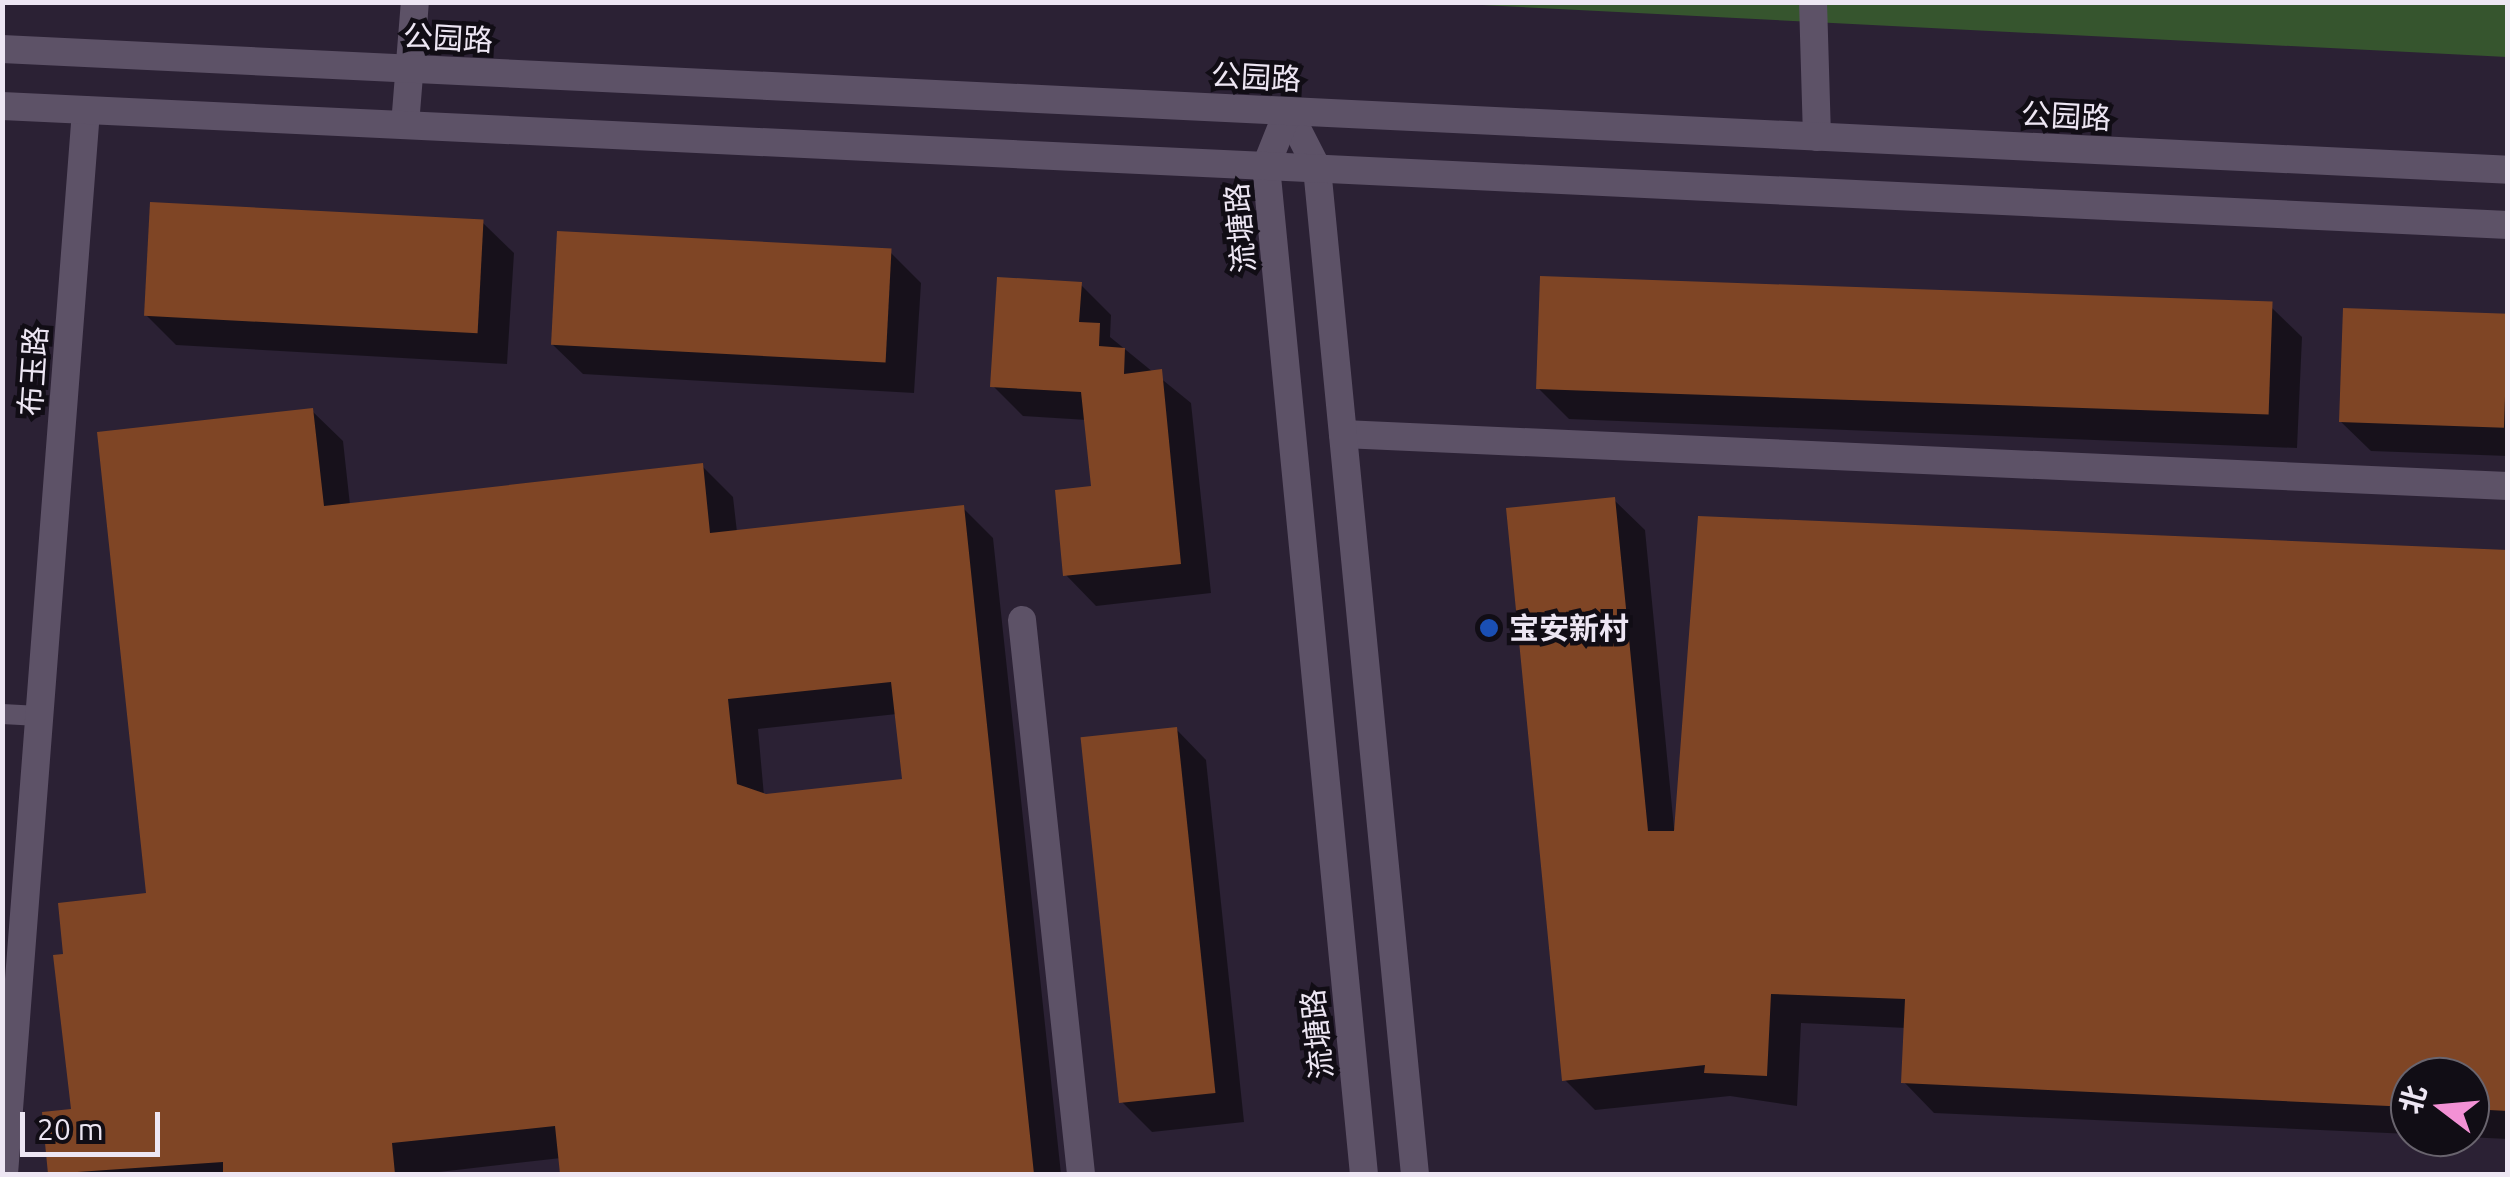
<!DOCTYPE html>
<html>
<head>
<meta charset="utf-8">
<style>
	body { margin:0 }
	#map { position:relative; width:2510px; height:1177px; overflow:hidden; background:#2b2134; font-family:Ubuntu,"Noto Sans SC",sans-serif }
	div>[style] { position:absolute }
	.green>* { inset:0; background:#36552e }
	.shadow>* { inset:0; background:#0007 }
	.building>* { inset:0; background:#7f4525; transform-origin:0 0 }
	.service>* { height:20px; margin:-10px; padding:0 10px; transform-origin:10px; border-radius:10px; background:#5d5267 }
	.minor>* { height:28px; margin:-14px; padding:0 14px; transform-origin:14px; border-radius:14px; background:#5d5267 }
	.tertiary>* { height:28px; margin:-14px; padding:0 14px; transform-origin:14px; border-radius:14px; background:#5d5267 }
	.secondary>* { height:28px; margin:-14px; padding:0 14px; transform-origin:14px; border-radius:14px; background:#5d5267 }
	.dots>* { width:28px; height:28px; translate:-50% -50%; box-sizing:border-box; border:5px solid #110d15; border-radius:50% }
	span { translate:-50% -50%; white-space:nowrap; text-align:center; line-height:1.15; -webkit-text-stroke:9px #110d15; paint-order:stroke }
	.street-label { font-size:30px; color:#ede6f3 }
	.poi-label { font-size:30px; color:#ede6f3; font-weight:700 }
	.left { translate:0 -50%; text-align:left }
	.frame { position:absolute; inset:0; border:5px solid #ede6f3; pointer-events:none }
	.north { position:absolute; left:2390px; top:1057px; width:100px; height:100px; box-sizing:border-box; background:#110d15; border:2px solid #69646e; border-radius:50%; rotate:286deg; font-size:28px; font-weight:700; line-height:40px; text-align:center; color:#ede6f3 }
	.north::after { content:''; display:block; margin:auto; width:35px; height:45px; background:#f391d5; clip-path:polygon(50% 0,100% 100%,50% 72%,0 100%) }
	.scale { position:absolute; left:20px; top:1112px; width:140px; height:45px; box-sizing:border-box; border:5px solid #ede6f3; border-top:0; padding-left:12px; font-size:30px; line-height:35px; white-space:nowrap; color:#ede6f3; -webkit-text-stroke:8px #110d15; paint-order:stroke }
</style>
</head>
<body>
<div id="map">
	<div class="green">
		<i style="clip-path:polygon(1443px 3px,2507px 3px,2507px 57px,1813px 22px)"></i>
	</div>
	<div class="shadow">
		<i style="clip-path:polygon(483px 223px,514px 253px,507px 364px,176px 345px,146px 315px)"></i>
		<i style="clip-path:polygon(890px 252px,921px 283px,914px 393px,583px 374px,552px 344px)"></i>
		<i style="clip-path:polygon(1081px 285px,1111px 315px,1110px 337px,1191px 403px,1211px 593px,1096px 606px,1066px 575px,1094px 489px,1087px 420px,1023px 416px,993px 386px)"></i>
		<i style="clip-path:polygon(2271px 307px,2302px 337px,2297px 448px,1569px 419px,1538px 388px)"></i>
		<i style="clip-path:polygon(2508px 316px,2508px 456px,2371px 451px,2340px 421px)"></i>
		<i style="clip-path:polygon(evenodd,312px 411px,343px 441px,350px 505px,702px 466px,733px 497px,737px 532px,963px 508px,993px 538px,1061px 1174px,562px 1174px,561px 1158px,422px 1174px,51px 1174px,44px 1114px,73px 1111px,65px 956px,149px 895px,312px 411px,897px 714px,905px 780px,764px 796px,758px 729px,897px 714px)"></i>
		<i style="clip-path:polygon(1614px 500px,1645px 530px,1674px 828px,2508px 553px,2508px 1139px,2466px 1137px,2470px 1077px,2410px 1077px,2410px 1134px,1934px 1113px,1904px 1082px,1906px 1028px,1801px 1023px,1797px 1106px,1730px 1096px,1595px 1110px,1565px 1080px)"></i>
		<i style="clip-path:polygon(1176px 729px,1206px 760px,1244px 1122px,1152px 1132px,1122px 1102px)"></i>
	</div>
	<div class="building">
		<i style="left:150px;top:202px;width:334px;height:114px;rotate:3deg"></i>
		<i style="left:557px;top:231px;width:335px;height:114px;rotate:3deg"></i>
		<i style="left:1540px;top:276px;width:733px;height:113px;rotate:2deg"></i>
		<i style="clip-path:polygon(997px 277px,1082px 282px,1079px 322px,1100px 323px,1099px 346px,1125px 348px,1124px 374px,1162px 369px,1181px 564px,1063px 576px,1055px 490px,1091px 486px,1081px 392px,990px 387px)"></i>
		<i style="left:2343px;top:308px;width:165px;height:114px;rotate:2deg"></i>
		<i style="clip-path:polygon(evenodd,313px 408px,324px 506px,703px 463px,710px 533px,964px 505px,1034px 1174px,560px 1174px,555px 1126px,392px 1143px,395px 1174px,223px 1174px,223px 1162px,48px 1174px,42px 1112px,71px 1109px,53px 955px,63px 954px,58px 903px,146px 893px,97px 432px,313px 408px,891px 682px,902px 779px,766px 794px,737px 784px,728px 699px,891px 682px)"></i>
		<i style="clip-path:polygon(1615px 497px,1648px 831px,1674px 831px,1698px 516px,2508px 550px,2508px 1111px,2470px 1109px,2470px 1077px,2410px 1077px,2410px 1107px,1901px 1083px,1905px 999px,1771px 994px,1767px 1076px,1704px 1073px,1705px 1065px,1562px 1081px,1506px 508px)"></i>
		<i style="left:1177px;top:727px;width:368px;height:97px;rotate:84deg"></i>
	</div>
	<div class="service">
		<i style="left:2px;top:714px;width:37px;rotate:3deg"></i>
	</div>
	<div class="minor">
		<i style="left:1813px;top:2px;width:135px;rotate:88.3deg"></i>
		<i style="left:405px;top:125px;width:123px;rotate:-85.4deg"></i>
		<i style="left:1343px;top:434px;width:1166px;rotate:2.56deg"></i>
		<i style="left:1022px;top:620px;width:557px;rotate:83.92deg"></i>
		<i style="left:4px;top:1174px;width:1067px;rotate:-85.59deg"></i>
	</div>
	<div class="tertiary">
		<i style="left:1288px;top:111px;width:64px;rotate:63deg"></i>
		<i style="left:1317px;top:168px;width:1011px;rotate:84.44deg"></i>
		<i style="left:1288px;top:111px;width:59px;rotate:111.8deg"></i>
		<i style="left:1266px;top:166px;width:1013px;rotate:84.45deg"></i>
	</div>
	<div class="secondary">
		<i style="left:2px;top:49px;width:2509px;rotate:2.76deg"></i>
		<i style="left:2px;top:106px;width:2509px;rotate:2.72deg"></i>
	</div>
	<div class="dots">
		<i style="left:1489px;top:628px;background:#1a4fb4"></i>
	</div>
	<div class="street-label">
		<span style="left:448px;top:38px;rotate:3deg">公园路</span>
		<span style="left:1256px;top:77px;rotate:3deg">公园路</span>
		<span style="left:2066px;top:116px;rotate:3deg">公园路</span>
		<span style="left:1240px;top:228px;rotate:-95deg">流塘路</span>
		<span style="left:33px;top:371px;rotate:-86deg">布玉路</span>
		<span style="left:1317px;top:1034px;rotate:-96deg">流塘路</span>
	</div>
	<div class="poi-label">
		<span class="left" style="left:1509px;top:628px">宝安新村</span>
	</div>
	<div class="frame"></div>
	<div class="north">北</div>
	<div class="scale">20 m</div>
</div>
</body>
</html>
